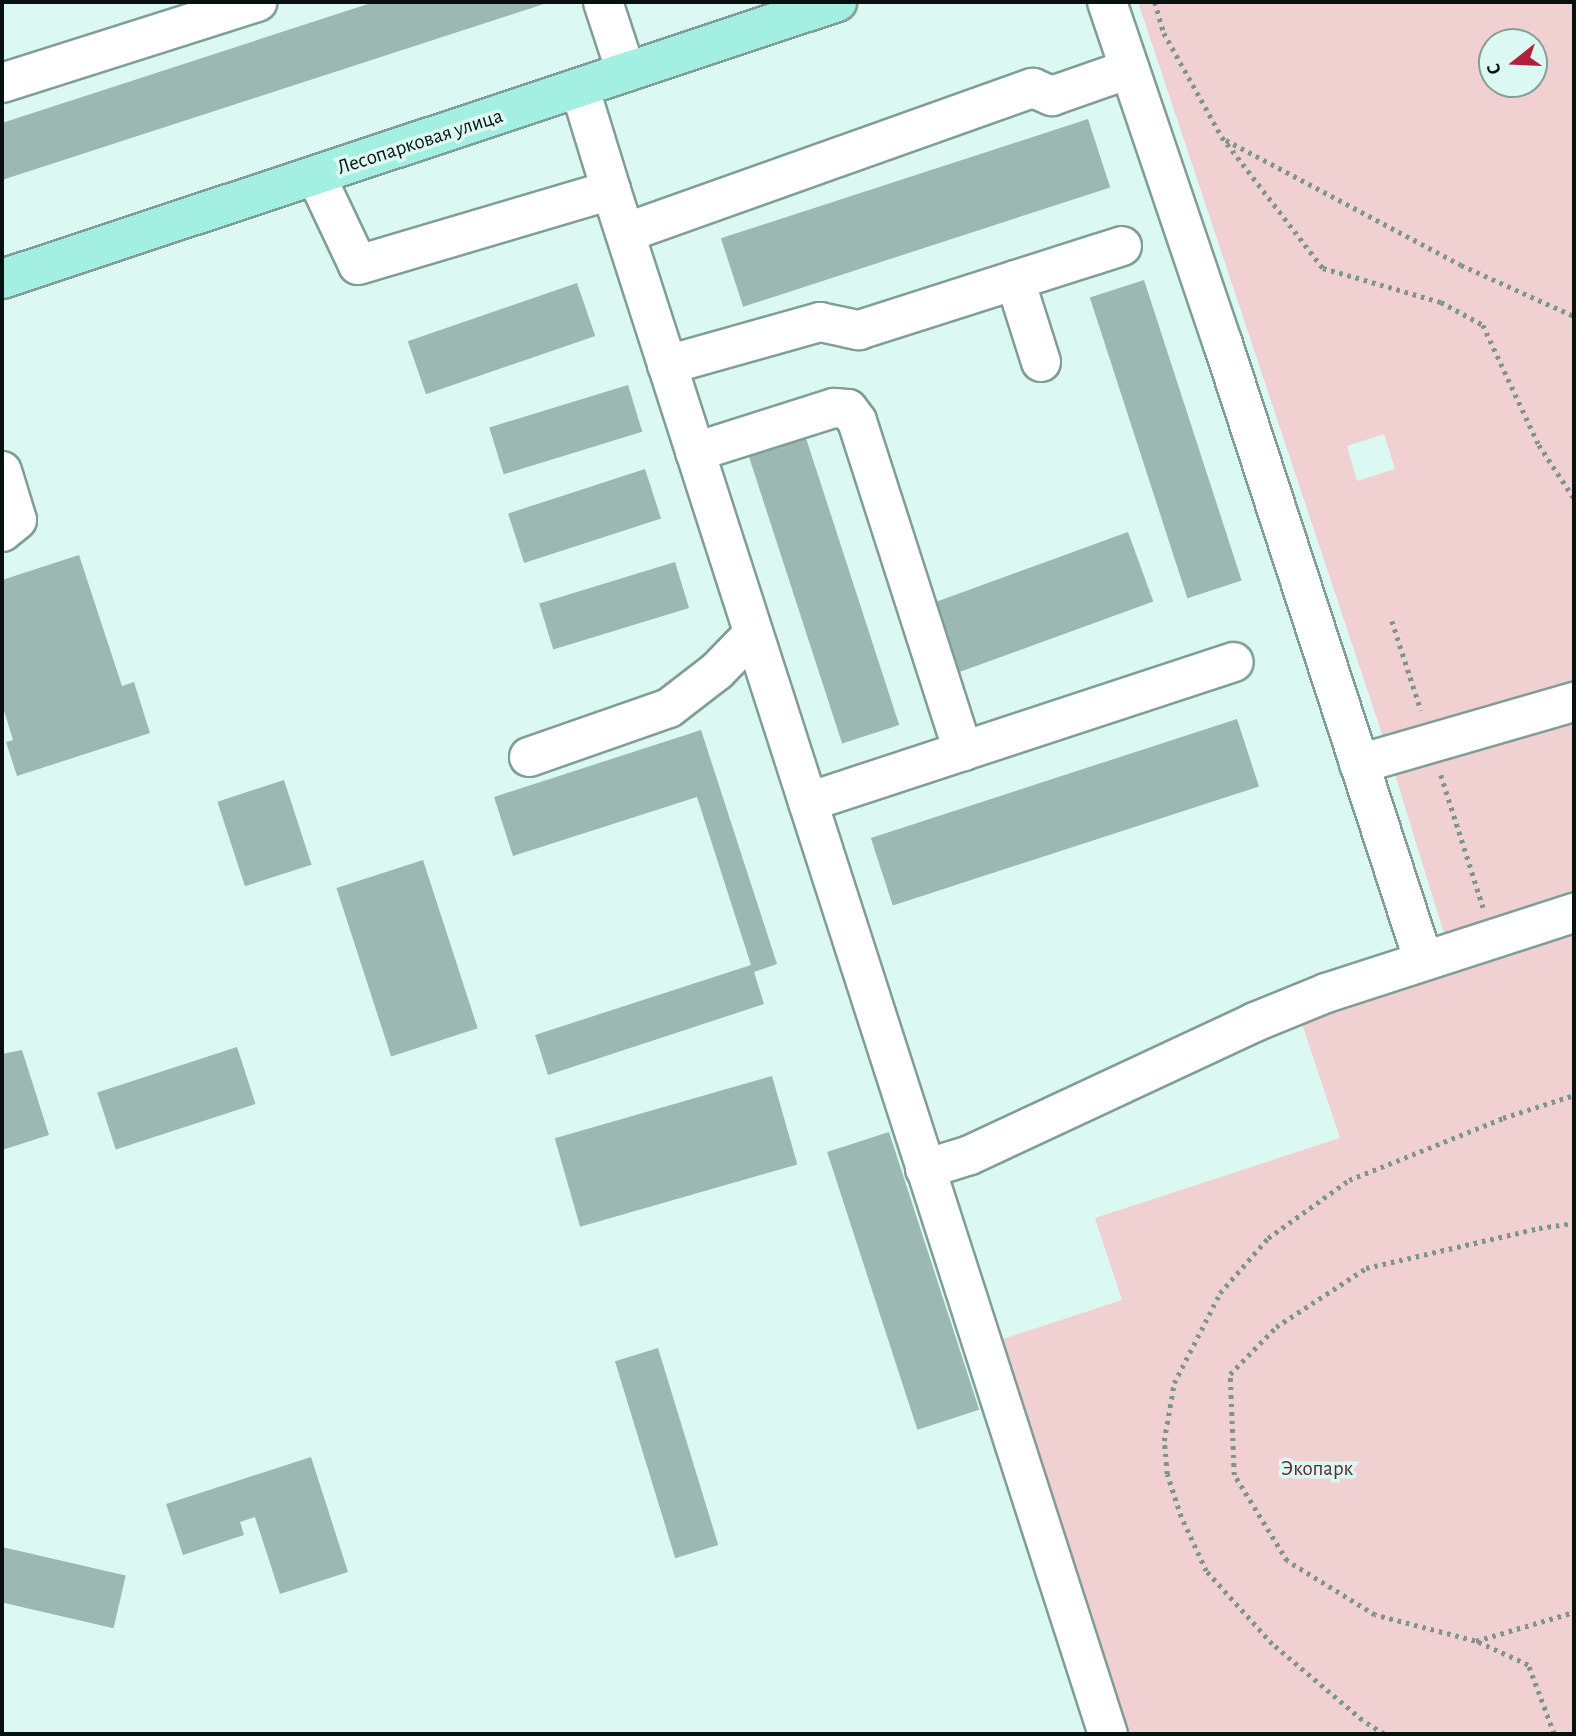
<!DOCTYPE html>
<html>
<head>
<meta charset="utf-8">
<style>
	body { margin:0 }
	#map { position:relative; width:1576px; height:1736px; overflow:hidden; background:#dbf9f2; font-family:"Alegreya Sans",sans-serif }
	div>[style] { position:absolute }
	.green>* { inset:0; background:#f0d0d0 }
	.building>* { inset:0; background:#9cb8b2; transform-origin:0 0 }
	.path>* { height:4.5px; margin-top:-2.25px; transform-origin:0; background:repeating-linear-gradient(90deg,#7e948f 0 3.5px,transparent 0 8.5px) }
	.roads { filter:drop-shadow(2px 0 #819d97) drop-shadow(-2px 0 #819d97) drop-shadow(0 2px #819d97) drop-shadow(0 -2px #819d97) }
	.minor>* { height:38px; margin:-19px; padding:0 19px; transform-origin:19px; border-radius:19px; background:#fff }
	.major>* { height:38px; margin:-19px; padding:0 19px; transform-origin:19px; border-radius:19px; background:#a3f0e3 }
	span { translate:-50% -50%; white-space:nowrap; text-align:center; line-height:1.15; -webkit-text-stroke:7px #dbf9f2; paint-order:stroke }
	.street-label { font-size:21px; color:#071210 }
	.park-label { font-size:21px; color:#5c2a2d }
	.frame { position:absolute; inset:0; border:4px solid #071210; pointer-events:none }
	.north { position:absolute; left:1478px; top:28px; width:70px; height:70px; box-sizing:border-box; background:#dbf9f2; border:2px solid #869d98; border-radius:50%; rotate:252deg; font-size:19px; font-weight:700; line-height:28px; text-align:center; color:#071210 }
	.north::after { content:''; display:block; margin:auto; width:24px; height:32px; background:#b3203a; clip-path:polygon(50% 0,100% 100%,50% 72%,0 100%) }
</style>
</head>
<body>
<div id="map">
	<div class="green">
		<i style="clip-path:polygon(evenodd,1138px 2px,1574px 2px,1574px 1734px,1129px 1734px,1003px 1339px,1122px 1300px,1095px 1218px,1340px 1138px,1301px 1021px,1455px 969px,1389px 755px,1138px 2px,1492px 42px,1534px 42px,1534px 84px,1492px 84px,1492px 42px,1138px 2px,1384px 434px,1395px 469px,1357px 481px,1347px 446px,1384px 434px)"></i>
	</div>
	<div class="building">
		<i style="clip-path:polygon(374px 2px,550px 2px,2px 180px,2px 123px)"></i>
		<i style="left:1088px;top:119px;width:72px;height:386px;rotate:72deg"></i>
		<i style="left:1144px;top:280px;width:316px;height:57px;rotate:72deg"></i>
		<i style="left:577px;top:283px;width:56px;height:179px;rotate:71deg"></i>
		<i style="left:628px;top:385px;width:49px;height:145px;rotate:73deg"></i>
		<i style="left:804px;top:432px;width:308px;height:60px;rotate:72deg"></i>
		<i style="left:645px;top:469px;width:52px;height:144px;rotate:72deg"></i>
		<i style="left:1128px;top:532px;width:74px;height:215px;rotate:70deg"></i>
		<i style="clip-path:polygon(79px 555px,122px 686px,134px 682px,150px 733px,17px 776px,6px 742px,13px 740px,2px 704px,2px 580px)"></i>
		<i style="left:675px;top:562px;width:48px;height:142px;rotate:73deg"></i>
		<i style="left:1237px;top:719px;width:71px;height:385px;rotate:72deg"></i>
		<i style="clip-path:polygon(701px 730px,777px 964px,754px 972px,764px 1004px,548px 1075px,535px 1035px,751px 965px,697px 797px,513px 856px,494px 797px)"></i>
		<i style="left:284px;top:780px;width:89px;height:70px;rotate:72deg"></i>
		<i style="left:423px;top:860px;width:177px;height:91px;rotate:72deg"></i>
		<i style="left:237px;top:1047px;width:60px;height:147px;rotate:72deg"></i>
		<i style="clip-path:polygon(22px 1050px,49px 1135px,2px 1150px,2px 1054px)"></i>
		<i style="left:772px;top:1076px;width:92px;height:226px;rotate:74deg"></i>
		<i style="left:889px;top:1132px;width:292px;height:65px;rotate:72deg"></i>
		<i style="left:658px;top:1348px;width:206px;height:45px;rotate:73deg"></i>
		<i style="clip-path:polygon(311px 1457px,348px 1572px,280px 1594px,255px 1517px,240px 1522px,244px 1535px,183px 1555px,166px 1504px)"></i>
		<i style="left:2px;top:1547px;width:127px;height:54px;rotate:13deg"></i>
	</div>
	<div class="path">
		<i style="left:1155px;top:2px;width:32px;rotate:74deg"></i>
		<i style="left:1164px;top:33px;width:119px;rotate:60.9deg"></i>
		<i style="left:1222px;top:137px;width:165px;rotate:52.4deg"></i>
		<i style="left:1323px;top:268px;width:123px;rotate:16.1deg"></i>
		<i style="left:1441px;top:302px;width:48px;rotate:28.7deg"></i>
		<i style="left:1483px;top:325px;width:132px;rotate:65deg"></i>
		<i style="left:1539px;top:445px;width:64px;rotate:56.6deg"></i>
		<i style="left:1226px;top:140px;width:266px;rotate:28deg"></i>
		<i style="left:1461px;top:265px;width:124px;rotate:24.3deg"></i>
		<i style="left:1392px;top:621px;width:94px;rotate:72deg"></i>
		<i style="left:1441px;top:775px;width:139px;rotate:72.3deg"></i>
		<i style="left:1476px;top:1641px;width:102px;rotate:-16.5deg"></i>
		<i style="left:1384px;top:1734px;width:26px;rotate:-148deg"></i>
		<i style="left:1362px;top:1720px;width:118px;rotate:-139.8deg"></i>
		<i style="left:1272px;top:1644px;width:98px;rotate:-132.1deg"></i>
		<i style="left:1206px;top:1571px;width:60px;rotate:-114.8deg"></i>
		<i style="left:1181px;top:1517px;width:45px;rotate:-108deg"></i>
		<i style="left:1167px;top:1474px;width:33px;rotate:-95deg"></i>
		<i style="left:1164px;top:1441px;width:59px;rotate:-80.2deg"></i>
		<i style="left:1174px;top:1383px;width:101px;rotate:-62.9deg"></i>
		<i style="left:1220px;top:1293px;width:73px;rotate:-48.9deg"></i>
		<i style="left:1268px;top:1238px;width:100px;rotate:-35.6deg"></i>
		<i style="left:1349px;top:1180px;width:166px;rotate:-21.9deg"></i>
		<i style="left:1503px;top:1118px;width:75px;rotate:-17.9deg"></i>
		<i style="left:1554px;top:1734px;width:74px;rotate:-110.6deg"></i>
		<i style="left:1528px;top:1665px;width:58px;rotate:-155.6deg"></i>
		<i style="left:1475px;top:1641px;width:103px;rotate:-165.4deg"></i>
		<i style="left:1375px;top:1615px;width:103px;rotate:-148.5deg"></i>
		<i style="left:1287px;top:1561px;width:101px;rotate:-121.6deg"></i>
		<i style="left:1234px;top:1475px;width:101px;rotate:-92.3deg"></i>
		<i style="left:1230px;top:1374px;width:66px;rotate:-45.6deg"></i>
		<i style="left:1276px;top:1327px;width:108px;rotate:-33.2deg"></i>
		<i style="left:1366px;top:1268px;width:178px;rotate:-13deg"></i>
		<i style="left:1539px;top:1228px;width:35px;rotate:-8deg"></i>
	</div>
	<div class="roads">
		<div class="minor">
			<i style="left:603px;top:2px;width:74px;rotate:71.8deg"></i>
			<i style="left:1107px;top:2px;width:361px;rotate:71.3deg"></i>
			<i style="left:1223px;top:344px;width:647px;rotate:71.99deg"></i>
			<i style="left:2px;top:83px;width:268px;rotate:-17.6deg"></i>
			<i style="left:580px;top:89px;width:106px;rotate:72.9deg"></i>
			<i style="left:316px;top:176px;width:98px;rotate:64.7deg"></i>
			<i style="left:358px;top:265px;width:264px;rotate:-16.5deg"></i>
			<i style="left:611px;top:190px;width:1622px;rotate:72.16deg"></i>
			<i style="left:625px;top:233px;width:433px;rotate:-19.6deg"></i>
			<i style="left:1033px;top:88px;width:21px;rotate:23deg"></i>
			<i style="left:1052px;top:96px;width:82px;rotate:-19.3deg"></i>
			<i style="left:1015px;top:280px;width:86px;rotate:72.4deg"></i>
			<i style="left:667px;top:365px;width:159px;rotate:-15.7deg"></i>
			<i style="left:820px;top:322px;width:40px;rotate:12deg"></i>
			<i style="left:859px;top:330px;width:276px;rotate:-17.7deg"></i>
			<i style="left:695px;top:452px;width:146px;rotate:-17.6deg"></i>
			<i style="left:834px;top:408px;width:14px;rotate:4deg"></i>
			<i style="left:848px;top:409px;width:15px;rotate:53deg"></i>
			<i style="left:857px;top:421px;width:347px;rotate:72.2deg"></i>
			<i style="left:2px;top:471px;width:51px;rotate:73deg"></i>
			<i style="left:17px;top:520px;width:19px;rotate:141deg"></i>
			<i style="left:529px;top:757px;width:148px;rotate:-19.3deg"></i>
			<i style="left:669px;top:708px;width:61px;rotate:-37.6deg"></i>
			<i style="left:717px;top:671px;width:52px;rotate:-45.8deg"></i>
			<i style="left:1359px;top:764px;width:224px;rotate:-16.1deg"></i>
			<i style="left:808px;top:802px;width:448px;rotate:-18.2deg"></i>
			<i style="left:925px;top:1169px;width:47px;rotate:-17.3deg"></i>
			<i style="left:970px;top:1155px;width:315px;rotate:-25deg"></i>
			<i style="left:1255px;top:1022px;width:77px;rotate:-22.2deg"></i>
			<i style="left:1326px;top:993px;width:261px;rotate:-17.9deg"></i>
		</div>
		<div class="major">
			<i style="left:2px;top:279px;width:880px;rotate:-18.35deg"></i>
		</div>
	</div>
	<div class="street-label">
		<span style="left:420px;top:142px;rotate:-18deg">Лесопарковая улица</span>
	</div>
	<div class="park-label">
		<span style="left:1317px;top:1469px">Экопарк</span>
	</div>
	<div class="frame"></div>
	<div class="north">С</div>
</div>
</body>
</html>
